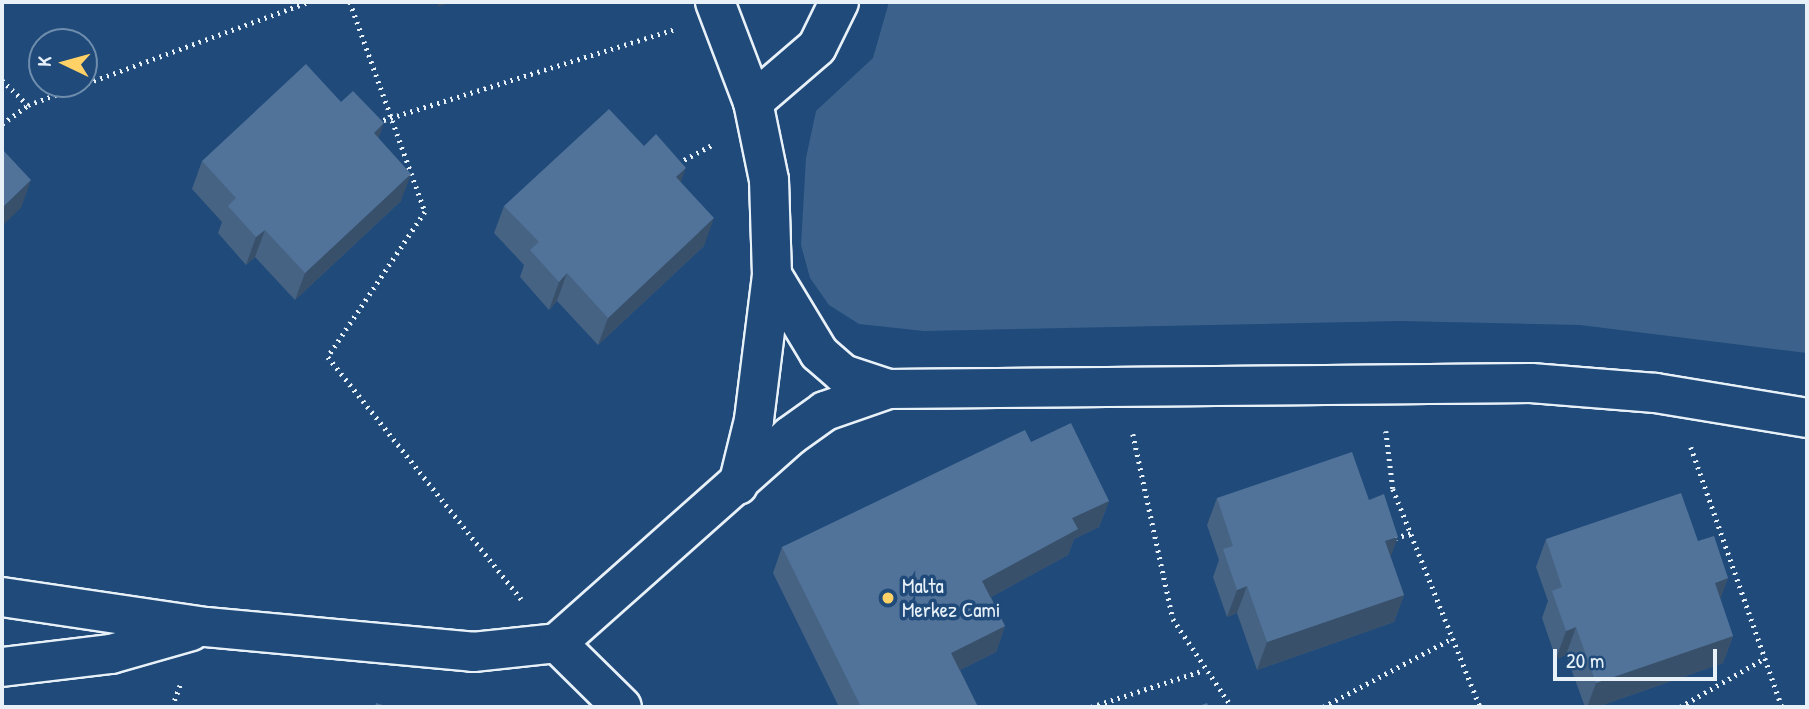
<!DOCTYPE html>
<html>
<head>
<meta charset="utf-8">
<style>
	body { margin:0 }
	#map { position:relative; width:1809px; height:709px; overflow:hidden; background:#1f4a7a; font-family:"Patrick Hand",sans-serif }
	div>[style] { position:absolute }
	.green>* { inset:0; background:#3c628c }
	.path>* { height:4.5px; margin-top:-2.25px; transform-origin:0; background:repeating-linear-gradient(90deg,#e8f1f8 0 2px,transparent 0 7px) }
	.roads { filter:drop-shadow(2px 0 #e8f1f8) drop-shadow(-2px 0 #e8f1f8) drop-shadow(0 2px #e8f1f8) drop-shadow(0 -2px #e8f1f8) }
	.street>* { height:38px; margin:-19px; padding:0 19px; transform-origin:19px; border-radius:19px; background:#1f4a7a }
	.wall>* { inset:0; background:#466384 }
	.shaded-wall>* { inset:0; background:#39506b }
	.building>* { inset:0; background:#517399 }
	.dots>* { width:19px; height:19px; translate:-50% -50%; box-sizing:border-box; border:4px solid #1f4a7a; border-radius:50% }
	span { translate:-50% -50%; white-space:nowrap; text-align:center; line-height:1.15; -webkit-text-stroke:7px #1f4a7a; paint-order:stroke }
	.poi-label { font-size:21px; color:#e8f1f8 }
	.left { translate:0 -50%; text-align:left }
	.frame { position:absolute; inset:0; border:4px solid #e8f1f8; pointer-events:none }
	.north { position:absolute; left:28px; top:28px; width:70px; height:70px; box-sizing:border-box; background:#1f4a7a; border:2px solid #6f8dac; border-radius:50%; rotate:275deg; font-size:19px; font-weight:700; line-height:28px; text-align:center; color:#e8f1f8 }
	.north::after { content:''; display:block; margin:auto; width:24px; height:32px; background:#ffd166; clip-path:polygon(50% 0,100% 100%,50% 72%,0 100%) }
	.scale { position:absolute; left:1553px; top:649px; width:164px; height:32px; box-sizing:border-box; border:4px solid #e8f1f8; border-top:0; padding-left:9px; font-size:21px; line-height:24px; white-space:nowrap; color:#e8f1f8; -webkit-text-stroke:5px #1f4a7a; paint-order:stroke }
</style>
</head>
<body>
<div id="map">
	<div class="green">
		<i style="clip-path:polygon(889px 2px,1807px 2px,1807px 353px,1580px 325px,1400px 321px,924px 331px,859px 324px,829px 305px,810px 278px,801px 245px,806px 158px,816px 111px,873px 58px)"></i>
	</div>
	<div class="path">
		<i style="left:350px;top:2px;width:223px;rotate:70.3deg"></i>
		<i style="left:425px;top:212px;width:174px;rotate:123.8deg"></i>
		<i style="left:328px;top:357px;width:310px;rotate:51.4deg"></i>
		<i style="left:2px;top:80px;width:36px;rotate:44deg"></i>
		<i style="left:28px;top:105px;width:298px;rotate:-20.2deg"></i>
		<i style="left:377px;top:122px;width:313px;rotate:-17.3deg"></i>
		<i style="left:2px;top:124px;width:32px;rotate:-36deg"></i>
		<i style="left:678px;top:163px;width:40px;rotate:-28deg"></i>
		<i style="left:1386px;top:431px;width:58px;rotate:83.1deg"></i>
		<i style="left:1393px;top:489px;width:235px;rotate:68.2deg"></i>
		<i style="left:1133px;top:434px;width:189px;rotate:77.8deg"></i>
		<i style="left:1173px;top:619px;width:106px;rotate:56.2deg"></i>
		<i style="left:1691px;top:447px;width:275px;rotate:70.7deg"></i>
		<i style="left:1395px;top:538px;width:17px;rotate:-17deg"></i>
		<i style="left:172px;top:707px;width:23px;rotate:-70deg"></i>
		<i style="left:1091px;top:707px;width:119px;rotate:-18.1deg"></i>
		<i style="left:1323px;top:707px;width:147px;rotate:-28deg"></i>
		<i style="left:1680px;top:707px;width:98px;rotate:-30deg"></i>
	</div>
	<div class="roads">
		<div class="street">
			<i style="left:715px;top:2px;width:107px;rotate:69.2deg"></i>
			<i style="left:753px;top:102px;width:80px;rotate:78.4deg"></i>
			<i style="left:769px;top:180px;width:95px;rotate:88.2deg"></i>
			<i style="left:772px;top:275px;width:146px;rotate:97.1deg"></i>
			<i style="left:754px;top:420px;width:67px;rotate:103.8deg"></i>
			<i style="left:753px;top:102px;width:84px;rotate:-40.7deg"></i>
			<i style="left:817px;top:47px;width:50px;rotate:-63.9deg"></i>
			<i style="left:772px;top:275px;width:91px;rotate:58.9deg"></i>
			<i style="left:819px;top:353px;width:32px;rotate:41deg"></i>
			<i style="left:843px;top:374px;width:47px;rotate:18.4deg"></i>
			<i style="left:2px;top:597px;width:206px;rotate:8.4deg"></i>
			<i style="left:206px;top:627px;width:268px;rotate:5.3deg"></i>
			<i style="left:473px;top:652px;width:84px;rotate:-6.1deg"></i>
			<i style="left:557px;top:643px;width:312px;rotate:-41.6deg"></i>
			<i style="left:790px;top:436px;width:43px;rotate:-35.5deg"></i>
			<i style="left:825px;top:411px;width:67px;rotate:-19.2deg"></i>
			<i style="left:888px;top:389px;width:643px;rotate:-0.53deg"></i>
			<i style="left:1531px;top:383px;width:125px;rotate:4.6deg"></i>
			<i style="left:1656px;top:393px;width:153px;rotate:9.4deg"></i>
			<i style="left:557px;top:643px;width:91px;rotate:44.6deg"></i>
			<i style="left:2px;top:667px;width:110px;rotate:-6.8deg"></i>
			<i style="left:111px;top:654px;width:83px;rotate:-16deg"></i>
		</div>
	</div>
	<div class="wall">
		<i style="clip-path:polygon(378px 138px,401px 201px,295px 300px,255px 257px,246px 265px,218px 233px,222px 222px,192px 189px,202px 161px)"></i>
		<i style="clip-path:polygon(644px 146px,681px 182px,704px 246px,598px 345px,557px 301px,549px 310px,520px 277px,524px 265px,494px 233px,504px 206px)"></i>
		<i style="clip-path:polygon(1031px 442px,1109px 501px,1099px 527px,1074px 539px,1068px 555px,991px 597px,1005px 626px,996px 652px,960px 670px,977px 705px,976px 707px,839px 707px,773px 573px,782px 547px)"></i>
		<i style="clip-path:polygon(1217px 498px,1391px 558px,1404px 595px,1394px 622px,1257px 670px,1237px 613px,1227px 617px,1213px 577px,1219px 560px,1207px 525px)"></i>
		<i style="clip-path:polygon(1546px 539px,1698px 541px,1728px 578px,1720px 598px,1733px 636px,1723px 663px,1597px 707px,1585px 707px,1566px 655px,1556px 659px,1542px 618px,1548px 601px,1536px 567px)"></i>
	</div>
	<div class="shaded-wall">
		<i style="clip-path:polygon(439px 2px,452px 2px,437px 7px)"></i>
		<i style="clip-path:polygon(384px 123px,374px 151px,374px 133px)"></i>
		<i style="clip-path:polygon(686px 168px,676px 195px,676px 177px)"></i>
		<i style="clip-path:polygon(411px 174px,401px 201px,295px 300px,305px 273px)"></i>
		<i style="clip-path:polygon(31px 180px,21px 208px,2px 226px,2px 208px)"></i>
		<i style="clip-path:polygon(714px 218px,704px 246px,598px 345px,608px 318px)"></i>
		<i style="clip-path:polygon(265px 230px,255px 257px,246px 265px,256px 237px)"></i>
		<i style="clip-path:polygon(567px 273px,557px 301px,549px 310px,559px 282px)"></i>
		<i style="clip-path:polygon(1109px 501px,1099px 527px,1074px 539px,1068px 555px,973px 607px,982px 581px,1072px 518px)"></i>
		<i style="clip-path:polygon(1398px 537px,1388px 564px,1385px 541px)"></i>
		<i style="clip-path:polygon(1728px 578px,1718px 606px,1715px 583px)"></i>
		<i style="clip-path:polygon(1247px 586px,1237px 613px,1227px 617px,1237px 590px)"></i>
		<i style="clip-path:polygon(1404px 595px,1394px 622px,1257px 670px,1267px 642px)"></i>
		<i style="clip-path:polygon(1005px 626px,996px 652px,942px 679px,951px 653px)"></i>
		<i style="clip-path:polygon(1576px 627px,1566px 655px,1556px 659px,1566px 631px)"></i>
		<i style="clip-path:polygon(1733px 636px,1723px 663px,1597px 707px,1587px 707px,1596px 683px)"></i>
	</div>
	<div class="building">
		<i style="clip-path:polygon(306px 64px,341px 102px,353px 91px,384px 123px,374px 133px,411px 174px,305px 273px,265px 230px,256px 237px,228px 206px,236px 198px,202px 161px)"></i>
		<i style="clip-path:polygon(609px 109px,644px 146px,656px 134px,686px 168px,676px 177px,714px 218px,608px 318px,567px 273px,559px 282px,530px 250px,539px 242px,504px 206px)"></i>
		<i style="clip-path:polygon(2px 149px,31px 180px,2px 208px)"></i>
		<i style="clip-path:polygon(1071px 423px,1109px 501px,1072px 518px,1078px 529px,982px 581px,1005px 626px,951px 653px,977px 705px,972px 707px,861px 707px,782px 547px,1025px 430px,1031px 442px)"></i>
		<i style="clip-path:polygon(1352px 452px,1369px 500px,1384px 494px,1398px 537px,1385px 541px,1404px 595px,1267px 642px,1247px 586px,1237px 590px,1223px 549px,1233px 546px,1217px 498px)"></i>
		<i style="clip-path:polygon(1681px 493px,1698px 541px,1714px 536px,1728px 578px,1715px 583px,1733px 636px,1596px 683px,1576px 627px,1566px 631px,1552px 591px,1562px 587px,1546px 539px)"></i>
		<i style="clip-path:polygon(376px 703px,389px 707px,375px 707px)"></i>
		<i style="clip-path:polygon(1207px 703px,1209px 707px,1196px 707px)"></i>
	</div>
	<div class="dots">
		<i style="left:888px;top:598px;background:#ffd166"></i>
	</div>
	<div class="poi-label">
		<span class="left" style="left:902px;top:598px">Malta<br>Merkez Cami</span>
	</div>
	<div class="frame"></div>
	<div class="north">K</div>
	<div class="scale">20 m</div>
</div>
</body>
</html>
